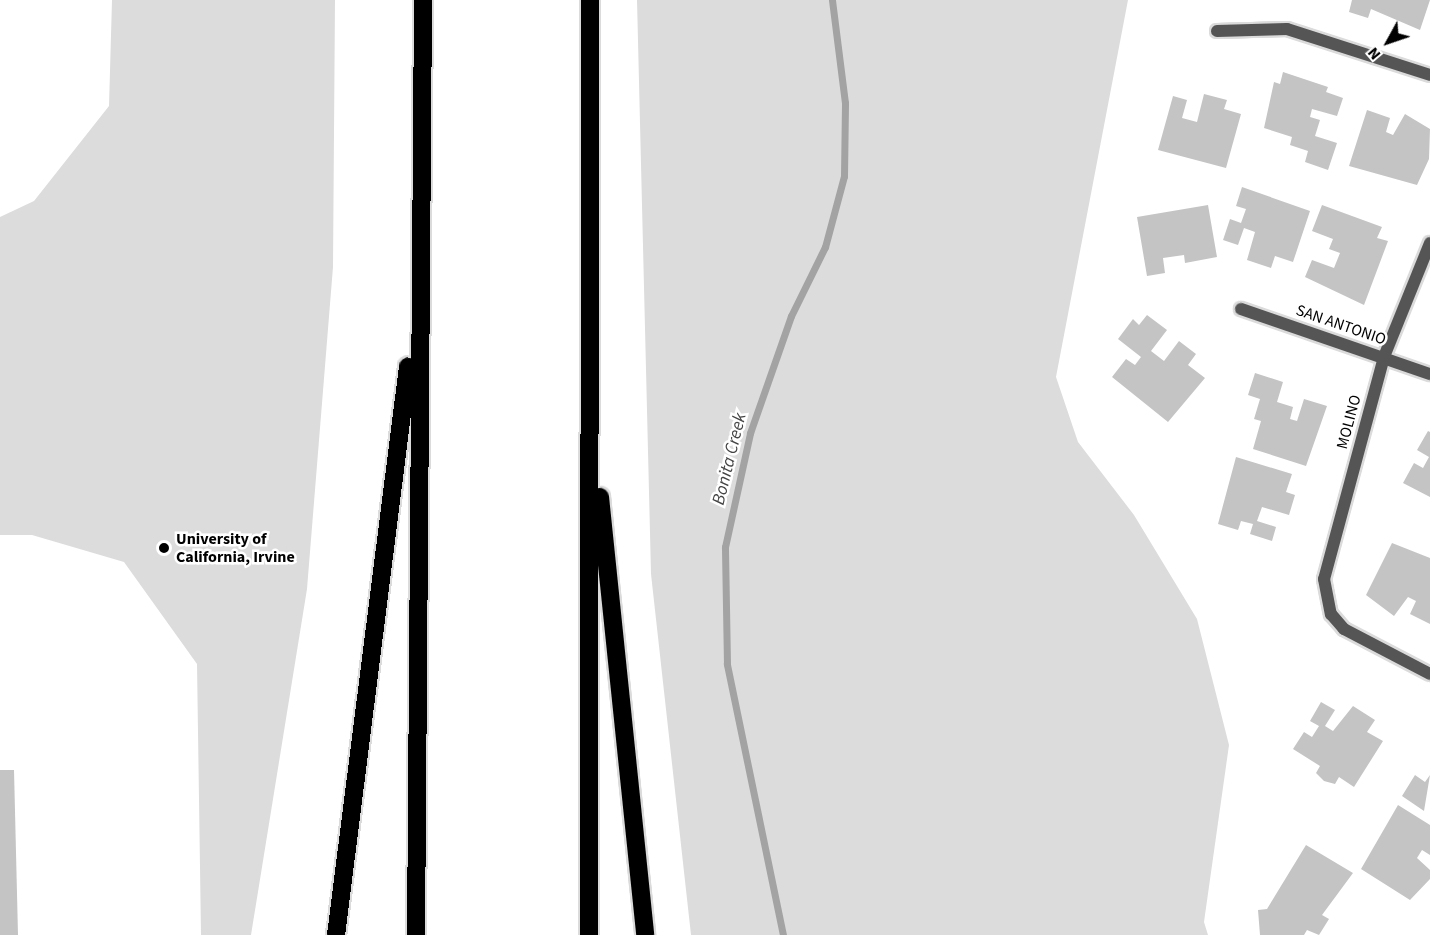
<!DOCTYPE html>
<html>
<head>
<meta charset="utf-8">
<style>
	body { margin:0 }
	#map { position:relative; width:1430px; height:935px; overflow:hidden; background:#fff; font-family:"Source Sans 3",sans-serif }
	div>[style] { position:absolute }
	.green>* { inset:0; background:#dcdcdc }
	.stream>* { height:7px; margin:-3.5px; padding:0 3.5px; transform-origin:3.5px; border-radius:3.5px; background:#a3a3a3 }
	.building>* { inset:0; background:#c4c4c4 }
	.roads { filter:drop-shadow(2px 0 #dbdbdb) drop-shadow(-2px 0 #dbdbdb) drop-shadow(0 2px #dbdbdb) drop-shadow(0 -2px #dbdbdb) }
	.street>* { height:12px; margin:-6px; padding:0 6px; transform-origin:6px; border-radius:6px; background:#555 }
	.highway>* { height:18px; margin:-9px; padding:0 9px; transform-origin:9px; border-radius:9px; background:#000 }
	.dots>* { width:16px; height:16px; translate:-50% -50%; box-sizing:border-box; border:3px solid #fff; border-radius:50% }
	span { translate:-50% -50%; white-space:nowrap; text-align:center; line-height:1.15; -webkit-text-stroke:5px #fff; paint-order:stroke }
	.street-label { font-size:16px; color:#000 }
	.poi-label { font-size:16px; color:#000; font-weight:700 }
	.left { translate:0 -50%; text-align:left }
	.water-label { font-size:18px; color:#444; font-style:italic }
	.north { position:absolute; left:1358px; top:12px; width:60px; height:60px; -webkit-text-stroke:4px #fff; paint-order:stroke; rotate:230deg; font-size:16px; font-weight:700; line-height:24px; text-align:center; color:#000 }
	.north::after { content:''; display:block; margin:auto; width:21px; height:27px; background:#000; clip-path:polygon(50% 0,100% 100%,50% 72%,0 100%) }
</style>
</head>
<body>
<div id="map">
	<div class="green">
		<i style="clip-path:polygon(112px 0,335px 0,333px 267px,307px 589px,251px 935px,201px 935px,197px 664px,124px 562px,32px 535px,0 535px,0 217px,34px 201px,109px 106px)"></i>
		<i style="clip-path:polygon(637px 0,1128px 0,1056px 377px,1078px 442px,1134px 515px,1197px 619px,1229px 745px,1204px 922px,1208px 935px,691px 935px,651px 574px)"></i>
	</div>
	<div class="stream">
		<i style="left:783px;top:935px;width:277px;rotate:-101.7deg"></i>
		<i style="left:727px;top:664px;width:117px;rotate:-91deg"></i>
		<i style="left:725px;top:547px;width:117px;rotate:-77.6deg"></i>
		<i style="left:750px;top:433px;width:124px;rotate:-70.7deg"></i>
		<i style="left:791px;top:316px;width:77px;rotate:-63.8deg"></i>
		<i style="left:825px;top:247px;width:73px;rotate:-75deg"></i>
		<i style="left:844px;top:176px;width:73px;rotate:-89.2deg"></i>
		<i style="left:845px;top:103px;width:104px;rotate:-97.2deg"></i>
	</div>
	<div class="building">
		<i style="clip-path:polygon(1352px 0,1430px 0,1420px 30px,1371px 9px,1368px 18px,1349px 12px)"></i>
		<i style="clip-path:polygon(1283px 72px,1328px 87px,1326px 92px,1343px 98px,1337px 116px,1312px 109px,1310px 117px,1320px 120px,1315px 136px,1337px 143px,1328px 170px,1305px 162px,1308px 151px,1290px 145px,1292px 137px,1264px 128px,1274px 82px,1280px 84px)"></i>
		<i style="clip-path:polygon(1204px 94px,1227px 100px,1224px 109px,1241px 114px,1226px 168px,1158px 150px,1173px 96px,1187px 100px,1182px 118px,1197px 122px)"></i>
		<i style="clip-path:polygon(1367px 110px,1390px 118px,1386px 132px,1393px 135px,1405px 114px,1430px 129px,1429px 159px,1417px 185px,1349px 166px)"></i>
		<i style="clip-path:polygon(1242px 187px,1310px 211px,1293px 262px,1275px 256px,1271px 268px,1247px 260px,1255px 232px,1244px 228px,1238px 245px,1223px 240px,1230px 219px,1241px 223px,1246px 209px,1236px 206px)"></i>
		<i style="clip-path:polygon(1208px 205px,1217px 257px,1185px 263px,1184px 255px,1163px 258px,1165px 273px,1147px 276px,1137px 217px)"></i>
		<i style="clip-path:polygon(1322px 205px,1382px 227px,1377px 238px,1388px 241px,1364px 305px,1305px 277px,1312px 260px,1334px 268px,1340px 253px,1329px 249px,1333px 239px,1312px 231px)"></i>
		<i style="clip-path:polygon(1147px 315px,1167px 330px,1151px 351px,1164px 361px,1179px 341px,1196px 354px,1188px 365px,1205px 378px,1168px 422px,1112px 377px,1126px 359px,1135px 365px,1141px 357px,1118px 339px,1133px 319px,1139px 325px)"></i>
		<i style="clip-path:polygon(1255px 373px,1283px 382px,1277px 402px,1293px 407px,1290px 419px,1297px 421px,1304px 399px,1327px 406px,1306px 466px,1253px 449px,1261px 421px,1254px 419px,1260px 399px,1248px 395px)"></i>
		<i style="clip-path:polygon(1428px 431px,1430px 432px,1430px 497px,1403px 483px,1414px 463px,1423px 468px,1429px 457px,1417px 450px)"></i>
		<i style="clip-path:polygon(1236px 457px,1292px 474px,1286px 492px,1295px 495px,1289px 515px,1262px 507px,1257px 521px,1276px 527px,1272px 541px,1250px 534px,1253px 524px,1241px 521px,1238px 530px,1218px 524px)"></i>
		<i style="clip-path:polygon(1392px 543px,1430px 558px,1430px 624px,1410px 614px,1416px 601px,1408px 597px,1394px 616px,1366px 595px)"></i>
		<i style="clip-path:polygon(1321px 702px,1335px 710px,1325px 726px,1333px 731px,1353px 706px,1375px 720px,1367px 732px,1383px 741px,1354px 787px,1339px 777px,1335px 784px,1324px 781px,1316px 773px,1320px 766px,1293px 749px,1304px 732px,1312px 737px,1319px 726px,1310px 721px)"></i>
		<i style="clip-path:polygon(0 770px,14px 770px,18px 935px,0 935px)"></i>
		<i style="clip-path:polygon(1415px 775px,1425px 782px,1430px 775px,1424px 811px,1402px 796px)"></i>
		<i style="clip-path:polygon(1398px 805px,1430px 825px,1430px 855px,1422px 850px,1417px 858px,1430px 870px,1430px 879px,1410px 900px,1361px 869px)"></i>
		<i style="clip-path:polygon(1306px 845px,1353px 873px,1322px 915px,1329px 919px,1319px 935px,1307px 930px,1304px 935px,1260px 935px,1258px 910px,1267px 909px)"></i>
	</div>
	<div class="roads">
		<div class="street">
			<i style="left:1217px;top:31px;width:70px;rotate:-1.6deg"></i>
			<i style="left:1287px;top:29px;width:150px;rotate:17.8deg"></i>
			<i style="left:1430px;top:243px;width:123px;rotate:112deg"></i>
			<i style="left:1384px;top:357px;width:230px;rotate:105.1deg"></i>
			<i style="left:1324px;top:579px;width:36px;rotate:79deg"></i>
			<i style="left:1331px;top:614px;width:20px;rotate:49deg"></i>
			<i style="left:1344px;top:629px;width:97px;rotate:27.6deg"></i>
			<i style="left:1241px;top:309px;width:200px;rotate:19deg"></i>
		</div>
		<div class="highway">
			<i style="left:600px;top:497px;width:440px;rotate:84.1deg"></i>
			<i style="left:336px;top:935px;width:573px;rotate:-82.78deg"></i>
			<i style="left:416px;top:935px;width:935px;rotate:-89.57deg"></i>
			<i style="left:589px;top:935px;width:935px;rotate:-89.94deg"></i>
		</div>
	</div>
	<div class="dots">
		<i style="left:164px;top:548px;background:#000"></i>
	</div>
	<div class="street-label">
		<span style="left:1341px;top:325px;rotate:19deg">SAN ANTONIO</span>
		<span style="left:1349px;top:422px;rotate:-75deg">MOLINO</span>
	</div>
	<div class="poi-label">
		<span class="left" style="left:176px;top:548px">University of<br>California, Irvine</span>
	</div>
	<div class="water-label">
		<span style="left:730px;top:459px;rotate:-76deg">Bonita Creek</span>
	</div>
	<div class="north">N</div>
</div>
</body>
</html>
